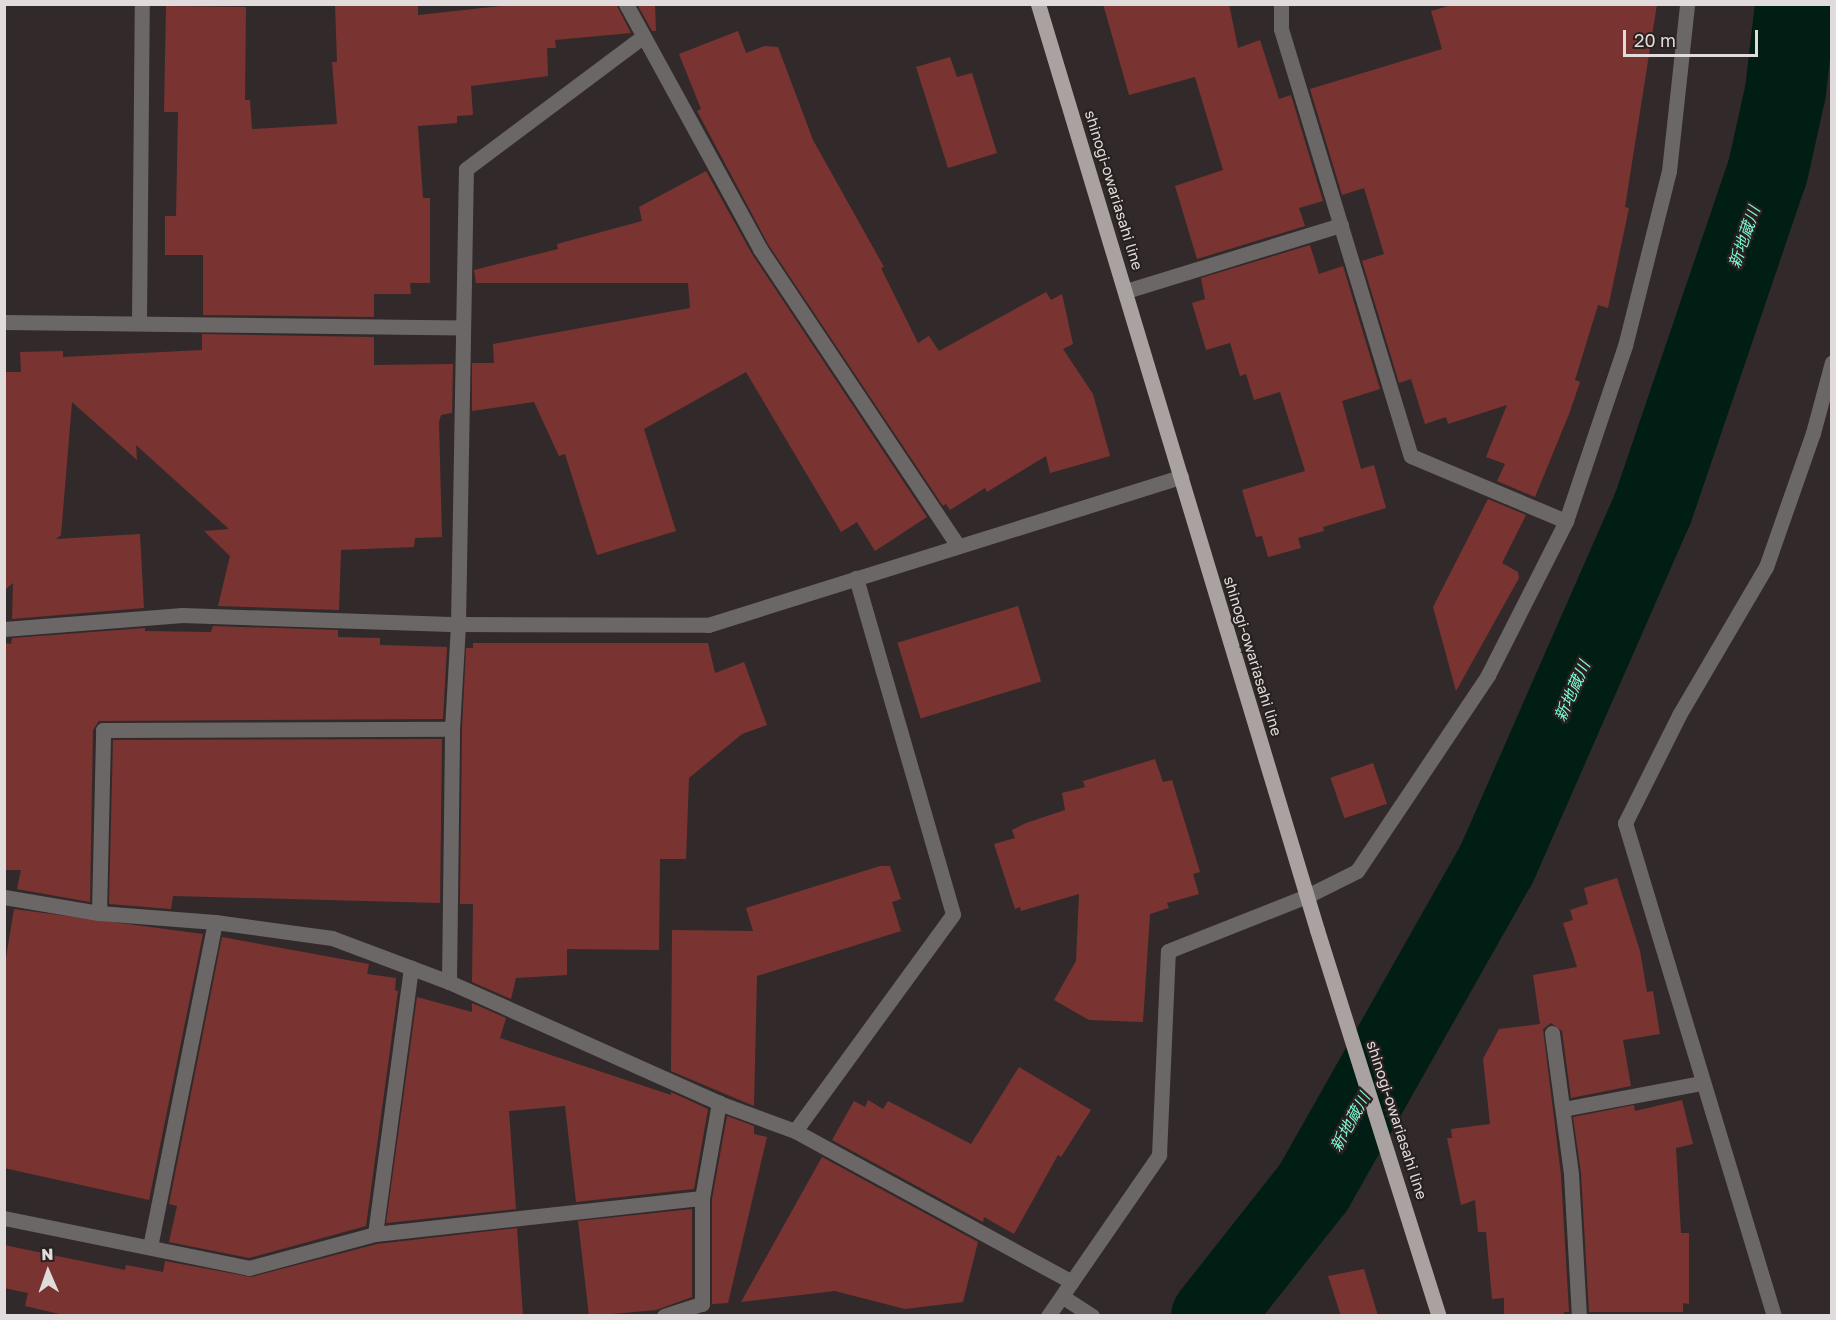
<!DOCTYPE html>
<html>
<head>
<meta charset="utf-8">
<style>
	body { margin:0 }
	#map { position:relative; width:1836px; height:1320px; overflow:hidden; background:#322a2a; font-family:"Golos Text","Noto Sans JP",sans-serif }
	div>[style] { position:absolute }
	.river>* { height:81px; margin:-40.5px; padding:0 40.5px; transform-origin:40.5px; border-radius:40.5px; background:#011e15 }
	.building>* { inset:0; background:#793432; transform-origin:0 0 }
	.minor>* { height:15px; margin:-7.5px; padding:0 7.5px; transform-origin:7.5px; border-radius:7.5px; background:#6c6767 }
	.major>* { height:15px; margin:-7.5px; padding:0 7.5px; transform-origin:7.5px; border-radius:7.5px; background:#aaa2a1 }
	span { translate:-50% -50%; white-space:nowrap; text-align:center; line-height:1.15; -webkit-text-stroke:4.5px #282120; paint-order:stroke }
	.street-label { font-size:15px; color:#e1dcdb }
	.water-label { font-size:16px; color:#7bfbd4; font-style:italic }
	.frame { position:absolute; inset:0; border:6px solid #e1dcdb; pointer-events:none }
	.north { position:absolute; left:18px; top:1242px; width:60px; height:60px; -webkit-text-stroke:4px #282120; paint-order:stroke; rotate:358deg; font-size:16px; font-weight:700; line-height:24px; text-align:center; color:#e1dcdb }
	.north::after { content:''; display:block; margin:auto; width:21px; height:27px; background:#e1dcdb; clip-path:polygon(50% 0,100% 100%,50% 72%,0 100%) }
	.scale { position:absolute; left:1623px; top:30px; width:135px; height:27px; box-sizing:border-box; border:3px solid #e1dcdb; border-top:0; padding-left:8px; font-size:18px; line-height:21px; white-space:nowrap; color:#e1dcdb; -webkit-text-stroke:4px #282120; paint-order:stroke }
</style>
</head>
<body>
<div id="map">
	<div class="river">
		<i style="left:1211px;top:1316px;width:164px;rotate:-51.7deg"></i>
		<i style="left:1313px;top:1187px;width:371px;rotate:-60.5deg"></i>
		<i style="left:1496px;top:864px;width:388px;rotate:-66.3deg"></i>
		<i style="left:1652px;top:509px;width:356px;rotate:-71.2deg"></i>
		<i style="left:1767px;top:172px;width:83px;rotate:-77.5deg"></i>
		<i style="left:1785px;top:91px;width:88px;rotate:-83.4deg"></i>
	</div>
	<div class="building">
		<i style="clip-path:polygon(335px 4px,418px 4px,418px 15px,518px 4px,616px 4px,631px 33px,555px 40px,556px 48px,547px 48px,548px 76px,471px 86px,473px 115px,457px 116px,457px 123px,418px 126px,423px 198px,430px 198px,430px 283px,410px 283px,411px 294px,374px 294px,374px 317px,203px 315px,203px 255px,165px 255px,165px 216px,176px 216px,178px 112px,164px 112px,166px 6px,246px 7px,245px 100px,250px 100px,252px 129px,337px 124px,332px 62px,337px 62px)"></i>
		<i style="clip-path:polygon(637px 4px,655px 4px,656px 31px,652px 31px)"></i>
		<i style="clip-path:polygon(1103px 4px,1229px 4px,1238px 48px,1260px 40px,1279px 99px,1291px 95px,1323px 201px,1299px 208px,1305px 226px,1197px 259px,1175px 186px,1223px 170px,1195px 77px,1129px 95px)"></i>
		<i style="clip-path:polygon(1455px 4px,1657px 4px,1625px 207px,1629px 208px,1608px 308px,1598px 305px,1575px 380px,1580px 382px,1569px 414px,1535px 497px,1497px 481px,1505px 464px,1486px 457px,1507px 405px,1448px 424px,1446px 417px,1425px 424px,1411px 379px,1399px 383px,1362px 261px,1384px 254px,1364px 188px,1342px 195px,1310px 89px,1442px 49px,1431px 11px)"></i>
		<i style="clip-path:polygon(738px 31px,746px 53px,765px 46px,778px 47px,813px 140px,884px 267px,881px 268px,918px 343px,929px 336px,939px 351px,1046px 292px,1051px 300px,1062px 294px,1073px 344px,1063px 349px,1093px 394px,1110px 456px,1050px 473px,1046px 456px,987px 492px,985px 488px,950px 510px,946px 504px,943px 506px,768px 244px,697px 111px,701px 109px,679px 54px)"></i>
		<i style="clip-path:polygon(950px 57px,957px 77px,972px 73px,997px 153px,948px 168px,916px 67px)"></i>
		<i style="clip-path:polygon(706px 171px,752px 254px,927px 517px,875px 551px,857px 522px,841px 532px,746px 372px,644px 429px,676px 531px,597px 555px,565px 454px,559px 456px,534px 402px,472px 411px,472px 363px,494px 363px,493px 344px,690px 308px,688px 283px,476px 283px,474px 270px,558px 249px,557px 244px,642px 221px,639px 207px)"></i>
		<i style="clip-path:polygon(1310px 245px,1319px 274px,1343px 266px,1380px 389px,1342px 401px,1361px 469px,1374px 465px,1386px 508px,1323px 527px,1324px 531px,1298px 538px,1301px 548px,1268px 557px,1262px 536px,1256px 537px,1242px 490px,1305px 471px,1280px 392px,1254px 400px,1246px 374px,1240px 376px,1230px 343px,1206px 350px,1192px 303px,1205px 299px,1201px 278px)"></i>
		<i style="clip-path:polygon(202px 334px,374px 337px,374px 365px,453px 364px,452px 413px,441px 415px,439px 422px,442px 537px,415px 538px,414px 547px,341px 550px,339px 610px,218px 606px,230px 556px,204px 531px,229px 529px,136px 445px,137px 460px,72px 402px,61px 535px,56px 539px,140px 534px,144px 608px,12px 619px,13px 583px,4px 591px,4px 372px,21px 372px,20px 352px,63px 351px,63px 357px,202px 350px)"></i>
		<i style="clip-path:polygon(1488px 499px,1526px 515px,1502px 563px,1518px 572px,1519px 578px,1456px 691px,1433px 607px)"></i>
		<i style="left:1018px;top:606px;width:79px;height:126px;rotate:73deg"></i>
		<i style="clip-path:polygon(213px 626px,338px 630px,338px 637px,380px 638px,380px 645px,447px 647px,443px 719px,99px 721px,93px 730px,90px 902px,17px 889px,21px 870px,4px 870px,4px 643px,11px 644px,12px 638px,145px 628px,145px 631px,211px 632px)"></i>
		<i style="clip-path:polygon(473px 643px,708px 643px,715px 673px,744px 662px,767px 725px,742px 734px,689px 778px,686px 859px,660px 859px,659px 950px,567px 949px,567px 975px,516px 978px,511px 999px,472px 982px,473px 904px,460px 904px,462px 729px,466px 648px,473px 648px)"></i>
		<i style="clip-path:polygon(442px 739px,440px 903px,173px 896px,171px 909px,109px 904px,113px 740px)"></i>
		<i style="clip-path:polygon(1155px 759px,1163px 782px,1172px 780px,1200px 872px,1193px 874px,1199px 894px,1167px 903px,1169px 908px,1150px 914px,1143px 1022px,1089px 1020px,1054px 1000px,1076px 961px,1079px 894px,1021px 911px,1020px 907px,1015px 909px,994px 844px,1015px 838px,1012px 830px,1026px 823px,1065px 810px,1062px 793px,1085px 787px,1083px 781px)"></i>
		<i style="left:1373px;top:763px;width:43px;height:45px;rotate:71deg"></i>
		<i style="clip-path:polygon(880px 866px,890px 866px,901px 899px,892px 902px,901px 931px,757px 976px,754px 1106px,671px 1071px,672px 930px,753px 931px,746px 908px)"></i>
		<i style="clip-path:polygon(1617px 878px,1640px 951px,1647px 992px,1653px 991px,1660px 1034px,1623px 1040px,1631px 1086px,1571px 1098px,1562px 1031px,1551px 1023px,1543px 1029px,1561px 1175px,1569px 1312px,1564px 1312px,1564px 1316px,1504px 1316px,1504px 1298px,1492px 1299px,1486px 1232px,1478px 1232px,1475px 1200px,1461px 1205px,1447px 1138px,1452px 1138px,1451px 1129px,1490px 1124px,1483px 1059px,1499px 1029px,1540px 1024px,1533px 975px,1577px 967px,1563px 923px,1573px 920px,1570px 910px,1588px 904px,1584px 888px)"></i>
		<i style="clip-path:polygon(14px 909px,203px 934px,149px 1200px,4px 1168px,4px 970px)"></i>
		<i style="clip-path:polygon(222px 937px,369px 964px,367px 974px,396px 978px,395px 990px,398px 991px,366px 1226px,249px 1258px,169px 1242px,177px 1206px,169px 1204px)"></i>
		<i style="clip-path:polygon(417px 997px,472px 1012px,472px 1003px,506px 1018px,500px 1038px,671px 1095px,671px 1092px,708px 1109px,694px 1189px,576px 1202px,565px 1106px,509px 1111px,516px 1209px,386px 1223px)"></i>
		<i style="clip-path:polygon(1019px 1067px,1091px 1110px,1061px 1157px,1058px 1155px,1014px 1234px,984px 1217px,983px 1222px,832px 1140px,854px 1101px,865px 1107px,868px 1100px,883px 1109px,888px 1101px,971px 1144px)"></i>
		<i style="clip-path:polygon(1682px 1100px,1693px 1144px,1676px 1148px,1681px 1233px,1689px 1233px,1689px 1304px,1683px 1303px,1683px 1312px,1589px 1312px,1581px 1173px,1573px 1117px,1634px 1105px,1635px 1111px)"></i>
		<i style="clip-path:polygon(727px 1116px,754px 1126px,754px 1134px,767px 1137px,728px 1303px,712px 1304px,712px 1199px)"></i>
		<i style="clip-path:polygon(822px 1157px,978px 1242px,963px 1302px,905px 1309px,835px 1291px,741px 1302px)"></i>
		<i style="clip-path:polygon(692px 1209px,692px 1297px,656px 1310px,589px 1316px,578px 1221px)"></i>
		<i style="clip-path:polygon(517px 1228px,523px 1316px,68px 1316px,25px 1306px,28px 1293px,4px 1288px,4px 1245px,125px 1270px,126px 1265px,163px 1272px,165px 1261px,251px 1277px,377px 1244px)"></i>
		<i style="clip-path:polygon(1364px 1269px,1378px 1316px,1341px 1316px,1328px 1276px)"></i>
	</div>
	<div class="minor">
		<i style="left:626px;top:4px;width:279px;rotate:61.3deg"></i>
		<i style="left:760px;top:249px;width:357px;rotate:56.3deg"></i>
		<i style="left:1281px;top:4px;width:25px;rotate:90deg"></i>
		<i style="left:1281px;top:29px;width:446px;rotate:73.1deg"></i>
		<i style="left:1411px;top:456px;width:168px;rotate:22.8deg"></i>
		<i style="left:1126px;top:291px;width:225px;rotate:-17.1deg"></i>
		<i style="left:4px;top:322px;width:459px;rotate:0.7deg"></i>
		<i style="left:139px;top:323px;width:319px;rotate:-89.5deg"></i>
		<i style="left:4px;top:629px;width:179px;rotate:-4.5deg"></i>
		<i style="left:182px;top:615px;width:276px;rotate:1.9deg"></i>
		<i style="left:458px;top:624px;width:250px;rotate:0.2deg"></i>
		<i style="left:708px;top:625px;width:496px;rotate:-17.4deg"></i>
		<i style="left:4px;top:897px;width:96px;rotate:9.6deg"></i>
		<i style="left:99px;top:913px;width:116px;rotate:4.4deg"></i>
		<i style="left:215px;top:922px;width:118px;rotate:7.8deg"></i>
		<i style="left:332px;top:938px;width:125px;rotate:20.6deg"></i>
		<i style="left:449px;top:982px;width:296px;rotate:24.1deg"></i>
		<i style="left:719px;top:1103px;width:81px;rotate:20.2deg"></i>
		<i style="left:795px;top:1131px;width:315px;rotate:28.6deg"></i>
		<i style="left:99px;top:913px;width:183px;rotate:-88.7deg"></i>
		<i style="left:103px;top:730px;width:349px;rotate:-0.2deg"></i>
		<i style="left:449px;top:982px;width:253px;rotate:-89.3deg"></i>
		<i style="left:452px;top:729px;width:105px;rotate:-86.7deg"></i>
		<i style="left:458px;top:624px;width:455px;rotate:-89deg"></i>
		<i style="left:466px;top:169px;width:219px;rotate:-36.8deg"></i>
		<i style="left:1552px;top:1033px;width:142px;rotate:82.3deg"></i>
		<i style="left:1571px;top:1174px;width:142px;rotate:86.8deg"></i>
		<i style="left:1563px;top:1109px;width:140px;rotate:-10.7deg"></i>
		<i style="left:795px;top:1131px;width:268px;rotate:-53.9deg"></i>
		<i style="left:953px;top:914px;width:350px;rotate:-106.1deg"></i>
		<i style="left:4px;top:1218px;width:250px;rotate:11.5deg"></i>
		<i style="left:249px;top:1268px;width:131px;rotate:-15.1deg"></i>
		<i style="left:375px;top:1234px;width:329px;rotate:-6.3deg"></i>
		<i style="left:375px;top:1234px;width:269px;rotate:-82.3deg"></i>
		<i style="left:150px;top:1247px;width:331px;rotate:-78.7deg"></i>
		<i style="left:1063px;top:1297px;width:35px;rotate:33deg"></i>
		<i style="left:664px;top:1316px;width:40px;rotate:-18deg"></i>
		<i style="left:702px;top:1304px;width:106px;rotate:-90deg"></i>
		<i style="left:702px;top:1198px;width:97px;rotate:-79.9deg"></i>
		<i style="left:1048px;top:1316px;width:196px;rotate:-55.4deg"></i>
		<i style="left:1159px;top:1155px;width:204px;rotate:-87.5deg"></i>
		<i style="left:1168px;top:951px;width:149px;rotate:-21.6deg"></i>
		<i style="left:1307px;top:896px;width:56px;rotate:-26.6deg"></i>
		<i style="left:1357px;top:871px;width:236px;rotate:-56.2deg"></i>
		<i style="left:1488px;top:675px;width:173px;rotate:-63.1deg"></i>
		<i style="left:1566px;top:521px;width:185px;rotate:-71.4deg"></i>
		<i style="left:1625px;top:346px;width:180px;rotate:-75.9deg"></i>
		<i style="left:1669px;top:171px;width:168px;rotate:-83.8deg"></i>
		<i style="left:1774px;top:1316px;width:515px;rotate:-106.82deg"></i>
		<i style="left:1625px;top:823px;width:121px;rotate:-63.4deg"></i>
		<i style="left:1679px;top:715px;width:172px;rotate:-59.6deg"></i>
		<i style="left:1766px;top:567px;width:142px;rotate:-70.7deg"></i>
		<i style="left:1813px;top:433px;width:73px;rotate:-75deg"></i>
	</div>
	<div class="major">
		<i style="left:1038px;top:4px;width:967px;rotate:73.23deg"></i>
		<i style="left:1317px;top:930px;width:405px;rotate:72.5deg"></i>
	</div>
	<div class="street-label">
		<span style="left:1114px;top:190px;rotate:73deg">shinogi-owariasahi line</span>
		<span style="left:1253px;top:656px;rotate:73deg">shinogi-owariasahi line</span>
		<span style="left:1397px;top:1120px;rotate:72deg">shinogi-owariasahi line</span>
	</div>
	<div class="water-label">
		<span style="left:1744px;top:237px;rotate:-71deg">新地蔵川</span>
		<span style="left:1572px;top:691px;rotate:-66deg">新地蔵川</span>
		<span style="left:1350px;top:1122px;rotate:-61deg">新地蔵川</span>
	</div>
	<div class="frame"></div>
	<div class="north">N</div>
	<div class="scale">20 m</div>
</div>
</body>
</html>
